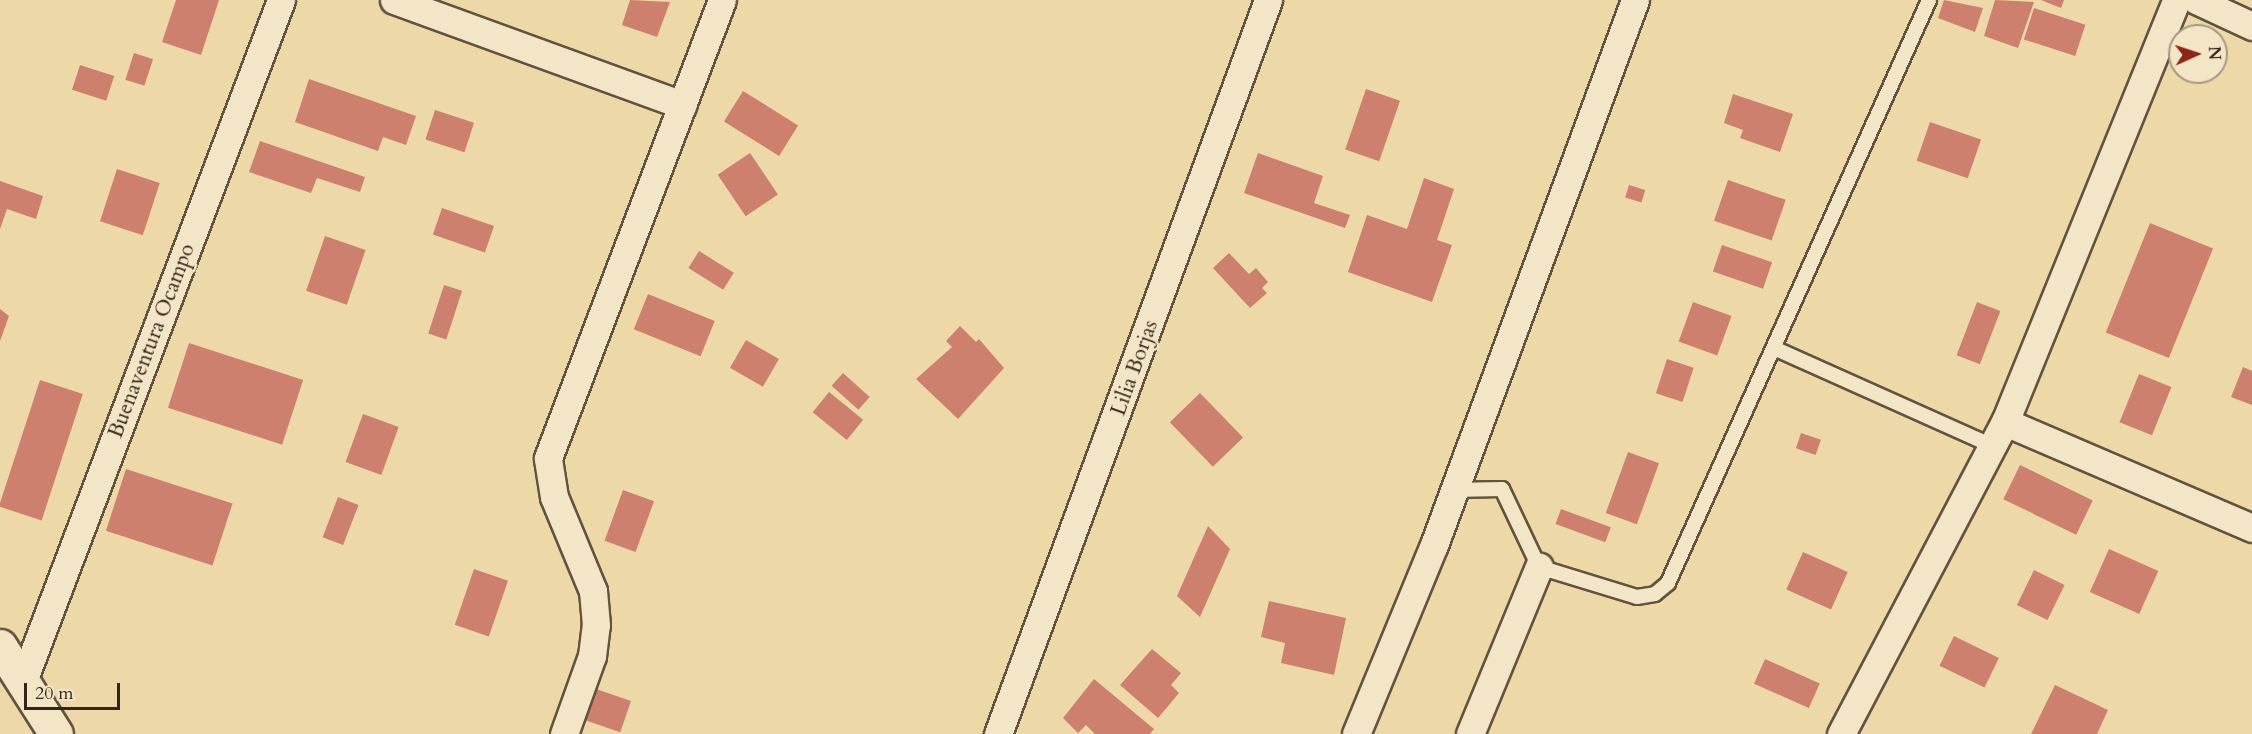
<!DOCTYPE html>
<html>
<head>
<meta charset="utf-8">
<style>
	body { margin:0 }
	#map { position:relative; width:2252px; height:734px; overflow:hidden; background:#edd9a8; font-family:Cardo,serif }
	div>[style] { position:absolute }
	.building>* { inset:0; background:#cd806d; transform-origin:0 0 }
	.roads { filter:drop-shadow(2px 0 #62523e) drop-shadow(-2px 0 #62523e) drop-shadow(0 2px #62523e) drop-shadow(0 -2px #62523e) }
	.lane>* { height:14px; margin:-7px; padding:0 7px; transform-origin:7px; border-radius:7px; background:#f3e6c6 }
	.street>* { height:27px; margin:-13.5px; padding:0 13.5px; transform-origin:13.5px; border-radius:13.5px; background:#f3e6c6 }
	.secondary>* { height:33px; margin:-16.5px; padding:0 16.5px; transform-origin:16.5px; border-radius:16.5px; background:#f3e6c6 }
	span { translate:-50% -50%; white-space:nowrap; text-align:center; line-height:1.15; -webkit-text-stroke:5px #f3e6c6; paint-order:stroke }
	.street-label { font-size:21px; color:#34251a }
	.north { position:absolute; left:2168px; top:24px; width:60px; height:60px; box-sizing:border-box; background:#f3e6c6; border:2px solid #a79981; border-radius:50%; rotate:87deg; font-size:16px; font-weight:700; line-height:24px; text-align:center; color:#34251a }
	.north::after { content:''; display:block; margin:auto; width:21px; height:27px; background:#8f2418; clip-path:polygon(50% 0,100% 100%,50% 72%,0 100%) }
	.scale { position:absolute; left:24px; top:683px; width:96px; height:27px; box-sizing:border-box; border:3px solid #34251a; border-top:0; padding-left:8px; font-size:18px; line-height:21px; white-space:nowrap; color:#34251a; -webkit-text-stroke:4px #f3e6c6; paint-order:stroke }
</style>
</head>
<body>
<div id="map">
	<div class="building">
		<i style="clip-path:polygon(176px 0,219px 0,201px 55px,162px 42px)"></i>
		<i style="clip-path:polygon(630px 0,670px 2px,657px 37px,622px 25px)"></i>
		<i style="clip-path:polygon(1944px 0,1983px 8px,1975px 32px,1938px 18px)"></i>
		<i style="clip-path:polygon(1995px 0,2034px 2px,2018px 48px,1984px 36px)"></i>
		<i style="clip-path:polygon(2041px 0,2064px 0,2061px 8px)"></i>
		<i style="left:2034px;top:8px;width:54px;height:33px;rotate:18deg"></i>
		<i style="left:134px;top:53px;width:20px;height:28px;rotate:18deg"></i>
		<i style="left:80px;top:65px;width:36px;height:26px;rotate:18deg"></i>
		<i style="clip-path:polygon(309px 79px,416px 116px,406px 145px,383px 137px,378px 151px,295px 122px)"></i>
		<i style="left:1366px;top:89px;width:36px;height:64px;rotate:19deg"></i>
		<i style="left:743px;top:91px;width:65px;height:36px;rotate:32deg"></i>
		<i style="clip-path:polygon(1733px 94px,1793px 114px,1780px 152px,1740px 138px,1743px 130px,1724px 123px)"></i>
		<i style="left:435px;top:110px;width:41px;height:31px;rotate:18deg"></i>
		<i style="left:1930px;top:122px;width:54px;height:41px;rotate:19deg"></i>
		<i style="clip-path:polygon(260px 141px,365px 177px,360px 192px,317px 178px,311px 193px,249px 172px)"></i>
		<i style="left:750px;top:153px;width:50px;height:39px;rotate:56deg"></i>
		<i style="clip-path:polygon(1258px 153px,1323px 176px,1314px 203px,1350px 215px,1345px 228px,1244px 193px)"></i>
		<i style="left:117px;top:169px;width:45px;height:55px;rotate:18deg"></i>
		<i style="clip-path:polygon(1424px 178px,1454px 189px,1437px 240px,1452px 245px,1432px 302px,1348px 272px,1367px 215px,1407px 229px)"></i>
		<i style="left:1728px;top:180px;width:61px;height:43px;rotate:19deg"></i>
		<i style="clip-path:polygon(0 181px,43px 196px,36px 219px,7px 209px,0 229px)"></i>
		<i style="left:1629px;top:185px;width:17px;height:13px;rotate:17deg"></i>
		<i style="left:442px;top:208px;width:55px;height:28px;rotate:19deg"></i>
		<i style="left:2150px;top:223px;width:68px;height:118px;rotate:22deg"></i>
		<i style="left:325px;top:236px;width:43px;height:58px;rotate:19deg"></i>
		<i style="left:1722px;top:245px;width:53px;height:28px;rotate:19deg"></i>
		<i style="left:699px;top:251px;width:41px;height:20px;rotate:32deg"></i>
		<i style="clip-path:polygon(1229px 253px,1249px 274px,1256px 268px,1268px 282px,1262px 288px,1267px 293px,1250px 308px,1213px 268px)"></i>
		<i style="left:444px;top:285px;width:19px;height:51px;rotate:18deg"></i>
		<i style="left:648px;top:294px;width:72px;height:38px;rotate:22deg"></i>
		<i style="left:1693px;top:302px;width:41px;height:42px;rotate:20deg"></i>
		<i style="left:1977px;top:302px;width:25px;height:57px;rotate:21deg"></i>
		<i style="clip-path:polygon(0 309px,9px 316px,0 341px)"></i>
		<i style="clip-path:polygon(960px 326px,976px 342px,979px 339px,1004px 368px,958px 419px,916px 379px,952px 347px,946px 341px)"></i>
		<i style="left:746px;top:340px;width:38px;height:32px;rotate:30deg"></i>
		<i style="left:189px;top:343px;width:120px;height:68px;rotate:18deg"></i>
		<i style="left:1667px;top:359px;width:28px;height:36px;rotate:18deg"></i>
		<i style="clip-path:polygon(2243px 367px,2252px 371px,2252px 405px,2231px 397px)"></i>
		<i style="left:843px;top:373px;width:36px;height:17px;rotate:42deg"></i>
		<i style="left:2139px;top:374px;width:35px;height:52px;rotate:22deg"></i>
		<i style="left:40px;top:380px;width:45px;height:133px;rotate:18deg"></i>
		<i style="left:829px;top:392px;width:44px;height:26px;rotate:39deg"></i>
		<i style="left:1200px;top:393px;width:62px;height:42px;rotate:46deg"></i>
		<i style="left:363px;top:414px;width:38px;height:51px;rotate:20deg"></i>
		<i style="left:1801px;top:433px;width:21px;height:16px;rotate:19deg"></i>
		<i style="left:1628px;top:452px;width:33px;height:65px;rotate:20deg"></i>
		<i style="left:2020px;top:465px;width:81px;height:38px;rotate:26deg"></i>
		<i style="left:126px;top:469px;width:112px;height:65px;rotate:18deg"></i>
		<i style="left:623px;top:490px;width:33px;height:54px;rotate:20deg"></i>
		<i style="left:338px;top:497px;width:22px;height:43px;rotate:21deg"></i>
		<i style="left:1561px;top:509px;width:53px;height:16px;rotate:20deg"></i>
		<i style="clip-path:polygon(1208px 526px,1230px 549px,1200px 617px,1177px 596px)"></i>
		<i style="left:2109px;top:549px;width:54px;height:47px;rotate:24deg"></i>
		<i style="left:1803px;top:552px;width:49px;height:41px;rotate:24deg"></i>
		<i style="left:474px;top:569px;width:36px;height:59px;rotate:19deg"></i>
		<i style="left:2034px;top:570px;width:34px;height:39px;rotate:26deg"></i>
		<i style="clip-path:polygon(1269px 601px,1346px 618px,1334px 675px,1281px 663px,1285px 643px,1261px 637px)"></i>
		<i style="left:1954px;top:636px;width:50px;height:33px;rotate:26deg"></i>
		<i style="clip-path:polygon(1152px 649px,1181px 673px,1171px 685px,1179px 693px,1158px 718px,1120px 685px)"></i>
		<i style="left:1765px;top:659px;width:60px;height:27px;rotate:24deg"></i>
		<i style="clip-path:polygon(1094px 679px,1154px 729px,1150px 734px,1095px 734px,1086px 725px,1078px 733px,1063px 718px)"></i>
		<i style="clip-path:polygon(2055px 685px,2108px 710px,2097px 734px,2031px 734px)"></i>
		<i style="left:596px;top:689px;width:37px;height:33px;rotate:19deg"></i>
	</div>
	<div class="roads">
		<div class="lane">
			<i style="left:1776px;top:349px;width:238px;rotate:24.1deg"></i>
			<i style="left:1453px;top:490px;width:49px;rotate:-1.2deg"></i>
			<i style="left:1502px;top:489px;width:86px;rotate:64.6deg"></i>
			<i style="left:1539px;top:567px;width:102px;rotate:17deg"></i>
			<i style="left:1637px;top:597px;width:18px;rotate:-9deg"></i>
			<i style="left:1655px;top:594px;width:17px;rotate:-40deg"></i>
			<i style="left:1668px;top:583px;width:639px;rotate:-65.88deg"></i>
		</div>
		<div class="street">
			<i style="left:394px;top:0;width:307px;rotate:20deg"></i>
			<i style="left:2196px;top:0;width:62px;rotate:24.9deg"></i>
			<i style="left:2005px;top:422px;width:269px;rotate:23.2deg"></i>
			<i style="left:23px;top:681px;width:728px;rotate:-69.25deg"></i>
			<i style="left:564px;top:734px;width:83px;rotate:-70.3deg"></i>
			<i style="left:592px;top:656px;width:31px;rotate:-83deg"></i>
			<i style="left:596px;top:625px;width:34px;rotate:-95deg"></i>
			<i style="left:593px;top:591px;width:102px;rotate:-112.5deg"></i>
			<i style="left:554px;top:497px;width:39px;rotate:-99deg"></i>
			<i style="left:548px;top:458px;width:490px;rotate:-69.2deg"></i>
			<i style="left:998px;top:734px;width:782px;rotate:-69.8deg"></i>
			<i style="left:1356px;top:734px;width:204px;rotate:-67.6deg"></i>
			<i style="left:1434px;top:545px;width:581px;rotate:-69.76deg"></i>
			<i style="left:1470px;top:734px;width:181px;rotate:-67.6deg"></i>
			<i style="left:1841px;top:734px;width:352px;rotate:-62.3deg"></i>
			<i style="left:2005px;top:422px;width:455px;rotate:-67.9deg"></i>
		</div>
		<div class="secondary">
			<i style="left:0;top:646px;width:104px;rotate:57.5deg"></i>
		</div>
	</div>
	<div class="street-label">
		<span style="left:152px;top:341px;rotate:-69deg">Buenaventura Ocampo</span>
		<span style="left:1135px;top:368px;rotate:-70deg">Lilia Borjas</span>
	</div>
	<div class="north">N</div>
	<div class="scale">20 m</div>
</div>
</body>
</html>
